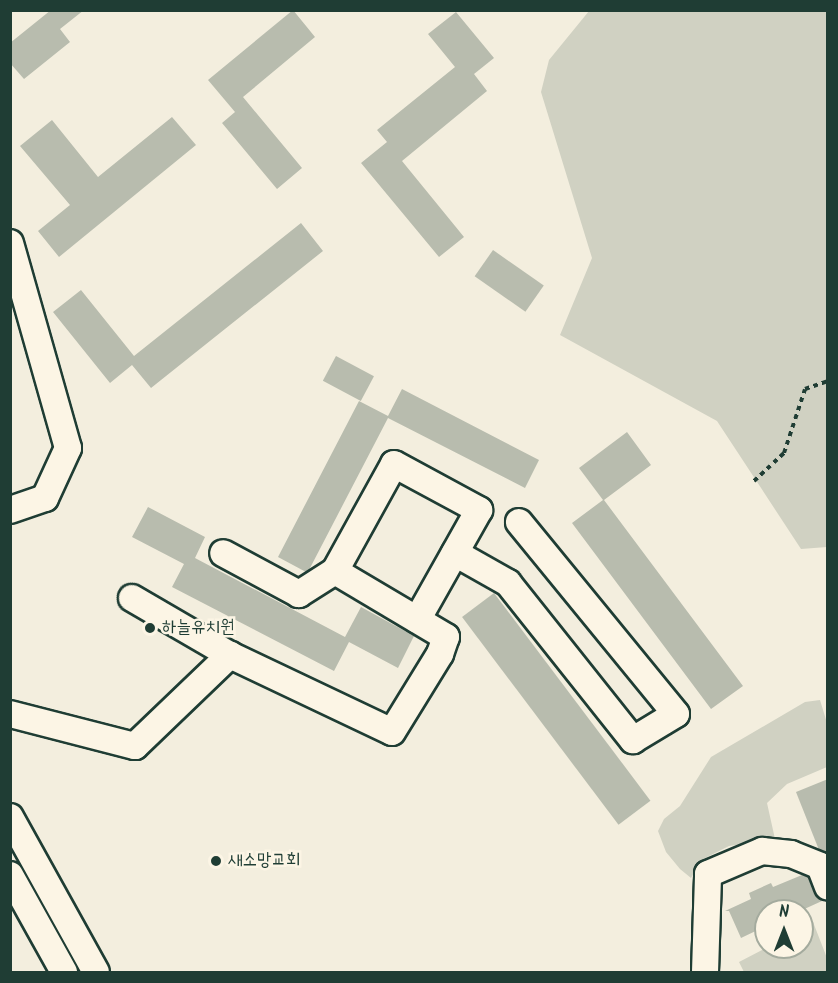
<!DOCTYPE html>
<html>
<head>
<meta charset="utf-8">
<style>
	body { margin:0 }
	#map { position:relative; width:838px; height:983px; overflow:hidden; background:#f3eede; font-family:Kalam,"Poor Story",sans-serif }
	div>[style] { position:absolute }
	.green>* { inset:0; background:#d0d1c2 }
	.building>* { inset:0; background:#b8bcae; transform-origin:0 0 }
	.path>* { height:4px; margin-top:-2px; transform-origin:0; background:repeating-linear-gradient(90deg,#1f3d34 0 4.5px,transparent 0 9px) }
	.roads { filter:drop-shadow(2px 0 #1f3d34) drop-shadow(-2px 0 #1f3d34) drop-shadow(0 2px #1f3d34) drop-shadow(0 -2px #1f3d34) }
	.minor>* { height:26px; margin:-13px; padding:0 13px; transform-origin:13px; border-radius:13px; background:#fcf5e5 }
	.dots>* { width:16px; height:16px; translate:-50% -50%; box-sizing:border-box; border:3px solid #fcf5e5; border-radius:50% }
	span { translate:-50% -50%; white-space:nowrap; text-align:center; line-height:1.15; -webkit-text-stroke:5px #fcf5e5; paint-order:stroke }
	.poi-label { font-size:18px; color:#1f3d34 }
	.left { translate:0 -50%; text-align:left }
	.frame { position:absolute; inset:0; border:12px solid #1f3d34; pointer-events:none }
	.north { position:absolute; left:754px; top:899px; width:60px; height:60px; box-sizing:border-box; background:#fcf5e5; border:2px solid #a4ab9e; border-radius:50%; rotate:0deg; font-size:16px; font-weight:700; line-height:24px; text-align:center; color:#1f3d34 }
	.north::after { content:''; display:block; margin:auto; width:21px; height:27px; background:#1f3d34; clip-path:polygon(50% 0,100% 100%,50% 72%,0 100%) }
</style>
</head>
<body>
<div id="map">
	<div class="green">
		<i style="clip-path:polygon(589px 11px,827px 11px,827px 547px,801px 549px,717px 421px,560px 335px,592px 258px,541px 92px,549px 60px)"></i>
		<i style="clip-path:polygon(820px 700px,827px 723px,827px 767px,787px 784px,767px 803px,775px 839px,729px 846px,701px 860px,691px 878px,680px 869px,666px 852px,658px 831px,664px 819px,680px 806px,711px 757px,805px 702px)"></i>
		<i style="clip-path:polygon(813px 922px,827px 958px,827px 972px,744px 972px,739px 962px,768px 947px,802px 947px,802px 928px)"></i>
	</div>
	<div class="building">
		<i style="clip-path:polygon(51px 10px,84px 10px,60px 29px,70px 42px,24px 79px,10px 63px,10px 43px)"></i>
		<i style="clip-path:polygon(293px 10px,315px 37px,243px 97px,302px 168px,277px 189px,222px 123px,235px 112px,208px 80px)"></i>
		<i style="clip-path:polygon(456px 12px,494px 58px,474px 74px,487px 91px,402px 161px,464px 237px,439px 257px,361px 163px,387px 142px,377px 130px,455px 67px,428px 34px)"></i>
		<i style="clip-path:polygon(172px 117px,196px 145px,59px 257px,38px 231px,70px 205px,20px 146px,52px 120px,98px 177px)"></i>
		<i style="clip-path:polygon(301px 223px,323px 251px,151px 388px,132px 365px,110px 383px,53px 312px,81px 290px,134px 356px)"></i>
		<i style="left:493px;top:250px;width:62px;height:32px;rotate:35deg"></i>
		<i style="left:336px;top:356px;width:43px;height:28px;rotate:28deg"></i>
		<i style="clip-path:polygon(402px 389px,539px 460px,525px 488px,388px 418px,309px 570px,306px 572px,278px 557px,359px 401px,388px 416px)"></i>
		<i style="clip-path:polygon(627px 432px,651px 465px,604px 500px,743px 686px,711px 709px,572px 523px,603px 500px,579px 468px)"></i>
		<i style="clip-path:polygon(148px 507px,205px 537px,195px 558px,345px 637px,361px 607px,414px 636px,398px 668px,349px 642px,334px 671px,172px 587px,184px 564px,132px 537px)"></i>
		<i style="left:494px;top:593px;width:260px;height:40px;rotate:53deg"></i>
		<i style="clip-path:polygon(828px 779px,828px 853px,819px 850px,796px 792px)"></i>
		<i style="clip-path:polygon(802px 875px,808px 877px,814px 893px,822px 901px,800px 911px,766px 911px,766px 926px,741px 938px,729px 911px,725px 911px,751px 899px,749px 893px,771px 883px,773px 887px)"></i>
	</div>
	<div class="path">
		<i style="left:754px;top:481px;width:41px;rotate:-43deg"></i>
		<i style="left:784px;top:453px;width:67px;rotate:-71.8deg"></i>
		<i style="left:805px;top:389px;width:24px;rotate:-19deg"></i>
	</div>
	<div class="roads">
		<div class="minor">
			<i style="left:10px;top:243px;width:213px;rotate:74.2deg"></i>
			<i style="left:68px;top:448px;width:55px;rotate:114.7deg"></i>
			<i style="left:45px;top:498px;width:37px;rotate:161deg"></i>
			<i style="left:455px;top:553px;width:61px;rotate:29.5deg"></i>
			<i style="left:508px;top:583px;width:201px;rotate:51.5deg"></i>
			<i style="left:633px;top:740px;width:50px;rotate:-31.2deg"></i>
			<i style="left:676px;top:714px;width:248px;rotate:-129.3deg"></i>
			<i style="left:335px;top:571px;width:122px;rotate:-61.1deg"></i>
			<i style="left:394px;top:464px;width:97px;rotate:28.4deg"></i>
			<i style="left:479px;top:510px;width:126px;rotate:119.4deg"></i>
			<i style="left:132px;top:598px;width:113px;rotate:30.2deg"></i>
			<i style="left:230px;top:655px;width:179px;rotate:25.4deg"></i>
			<i style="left:392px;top:732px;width:92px;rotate:-58.4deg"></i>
			<i style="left:440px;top:654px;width:18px;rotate:-71deg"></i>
			<i style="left:446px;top:637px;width:129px;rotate:-149.3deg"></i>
			<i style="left:335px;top:571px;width:43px;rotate:147.4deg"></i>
			<i style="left:299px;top:594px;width:86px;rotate:-151.7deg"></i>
			<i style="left:10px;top:714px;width:129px;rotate:14.4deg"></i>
			<i style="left:135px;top:746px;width:132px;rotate:-43.8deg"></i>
			<i style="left:10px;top:817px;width:177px;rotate:61deg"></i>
			<i style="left:10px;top:875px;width:111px;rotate:60.9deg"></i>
			<i style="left:705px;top:972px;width:98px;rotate:-88.2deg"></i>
			<i style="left:708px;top:874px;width:59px;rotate:-23.1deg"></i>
			<i style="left:762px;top:851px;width:29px;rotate:6deg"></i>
			<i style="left:791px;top:854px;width:31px;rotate:22deg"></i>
			<i style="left:820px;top:866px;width:22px;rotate:69deg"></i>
		</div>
	</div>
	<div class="dots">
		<i style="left:150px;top:628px;background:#1f3d34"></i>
		<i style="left:216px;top:861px;background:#1f3d34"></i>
	</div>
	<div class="poi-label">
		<span class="left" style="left:162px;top:628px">하늘유치원</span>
		<span class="left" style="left:228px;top:861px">새소망교회</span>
	</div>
	<div class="frame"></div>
	<div class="north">N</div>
</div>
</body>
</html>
